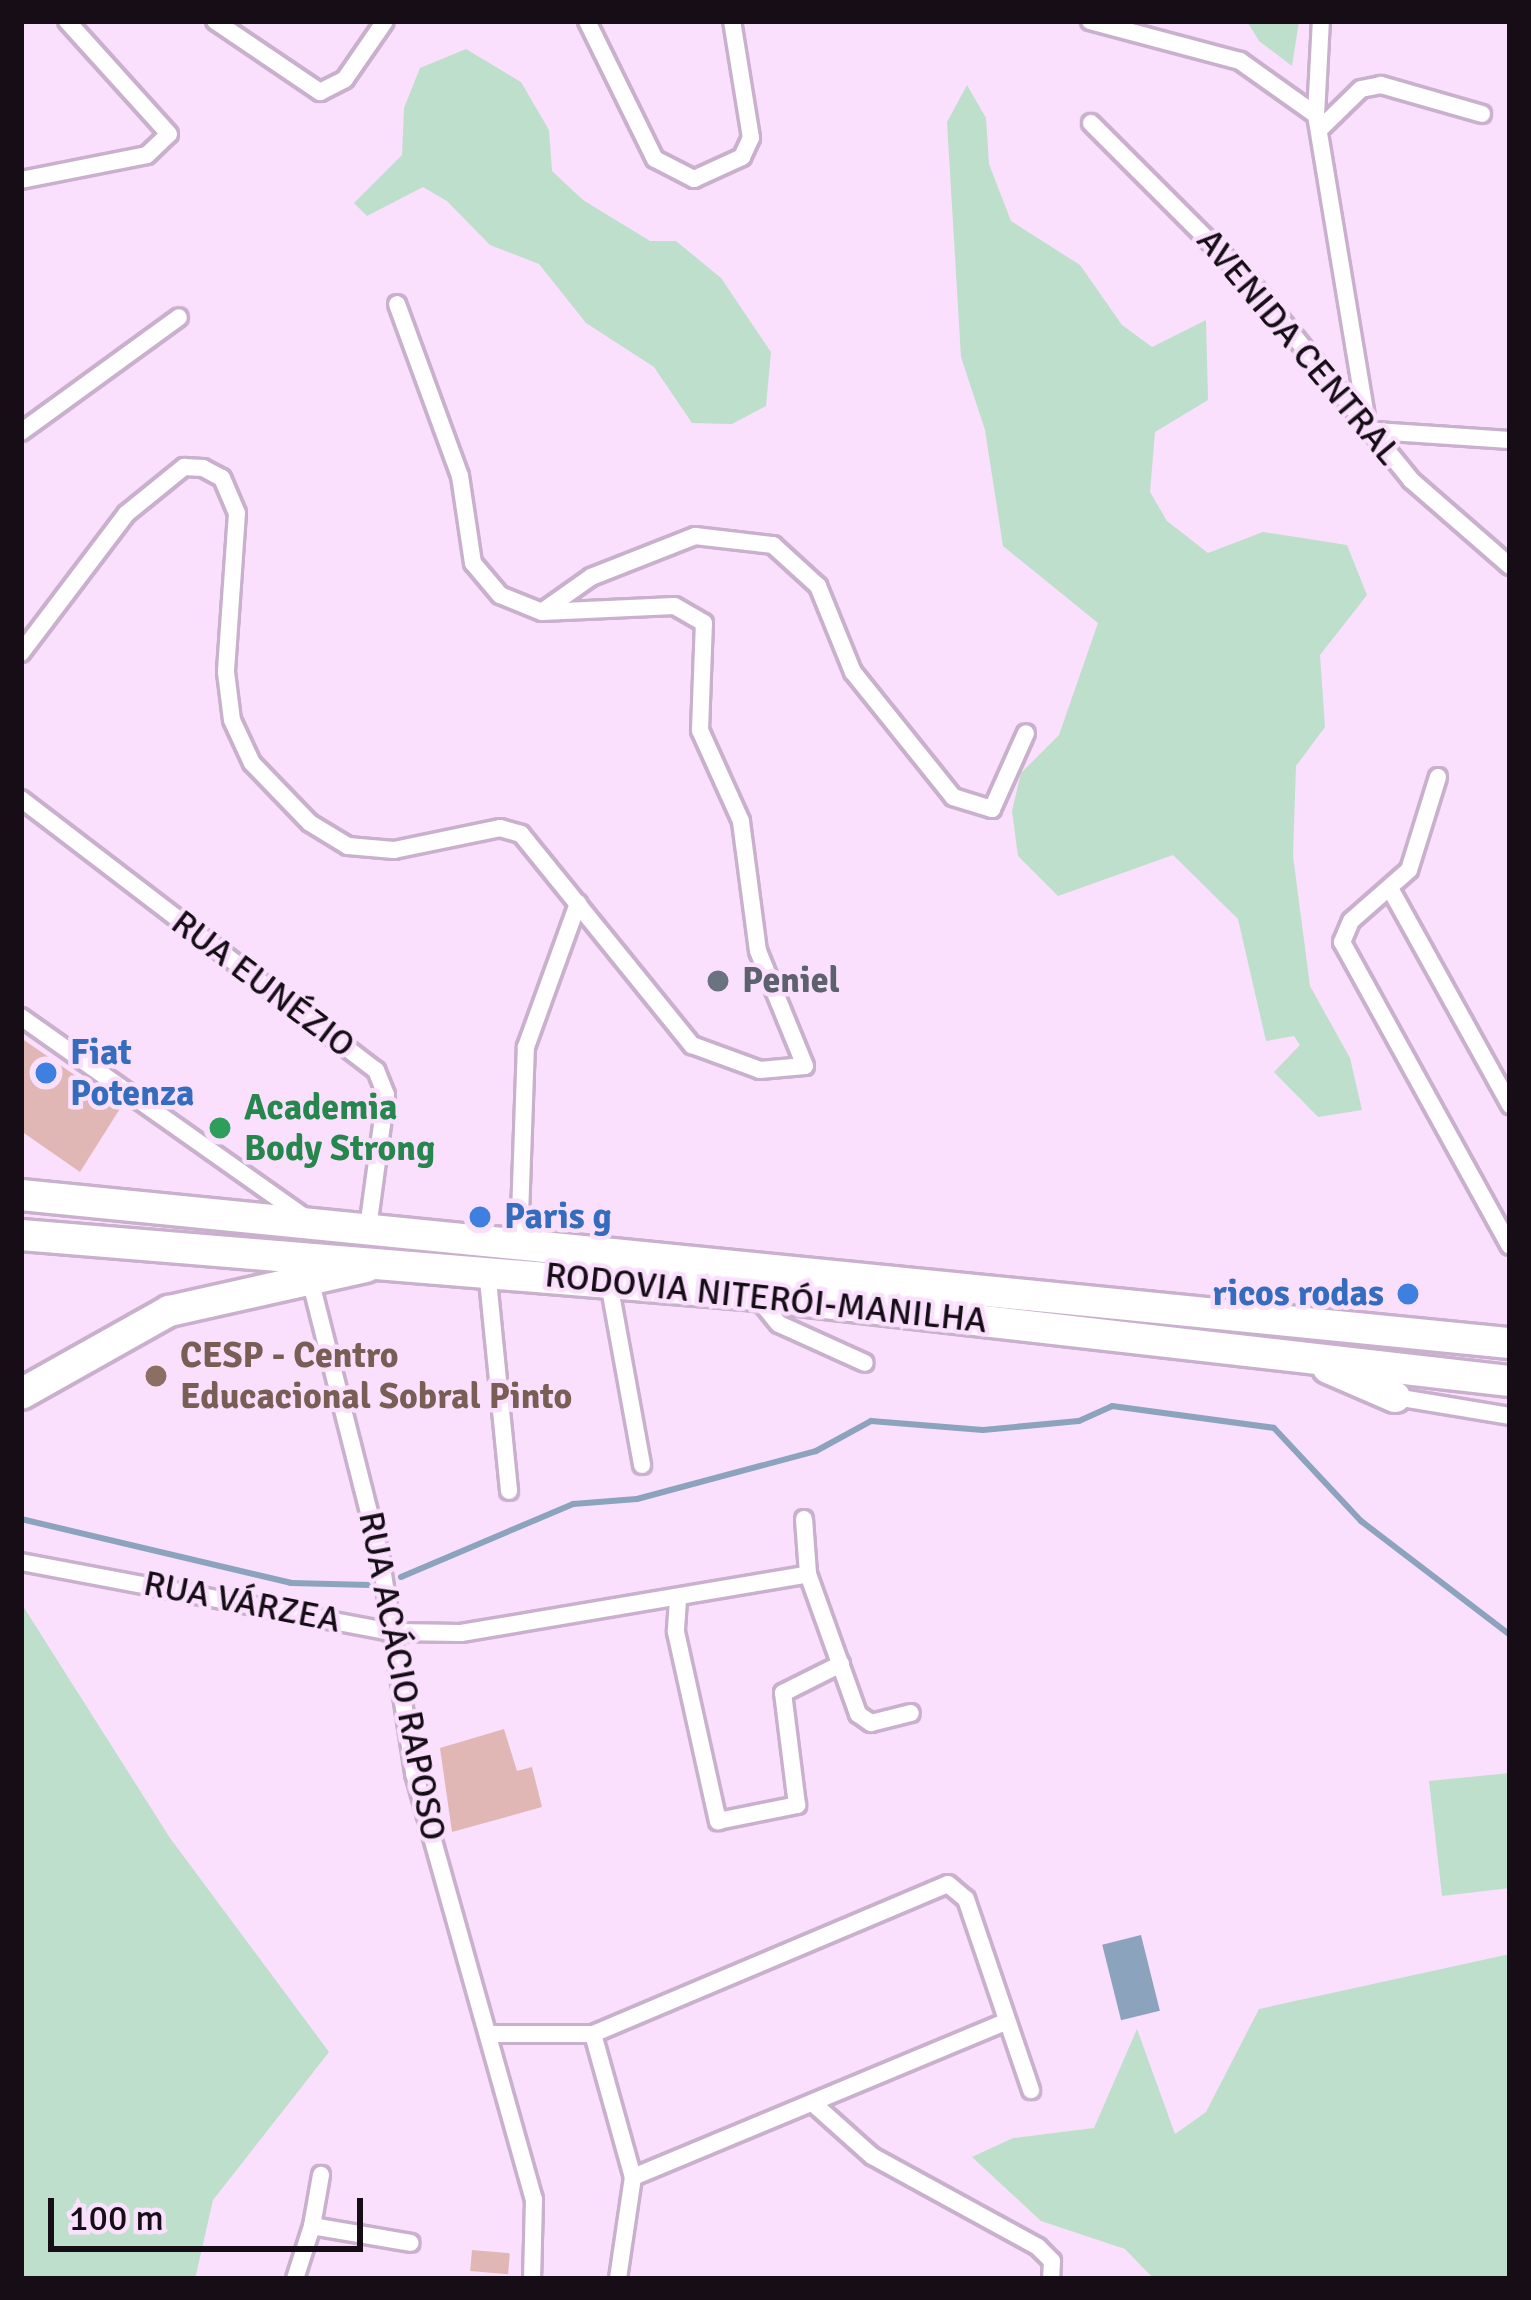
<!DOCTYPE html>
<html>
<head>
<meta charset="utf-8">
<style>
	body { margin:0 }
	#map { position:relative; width:1531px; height:2300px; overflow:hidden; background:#fae0fd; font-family:Signika,sans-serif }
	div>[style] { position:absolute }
	.green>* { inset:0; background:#bddfcb }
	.water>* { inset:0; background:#8ca3be; transform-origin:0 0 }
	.stream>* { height:6px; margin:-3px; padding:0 3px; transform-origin:3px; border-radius:3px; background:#8ca3be }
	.building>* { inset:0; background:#e0b7b5; transform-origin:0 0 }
	.roads { filter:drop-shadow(3px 0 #c9b0cc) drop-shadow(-3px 0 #c9b0cc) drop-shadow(0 3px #c9b0cc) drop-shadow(0 -3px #c9b0cc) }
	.minor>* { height:16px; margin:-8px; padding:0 8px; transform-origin:8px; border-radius:8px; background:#fff }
	.trunk>* { height:30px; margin:-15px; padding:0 15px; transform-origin:15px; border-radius:15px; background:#fff }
	.dots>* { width:33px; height:33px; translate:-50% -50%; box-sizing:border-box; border:6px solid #fae0fd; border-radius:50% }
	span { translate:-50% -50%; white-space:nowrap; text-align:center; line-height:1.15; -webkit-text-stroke:9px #fae0fd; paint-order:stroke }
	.street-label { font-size:36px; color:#160d17 }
	.worship-label { font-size:36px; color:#5b616d; font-weight:700 }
	.left { translate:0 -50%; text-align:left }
	.shop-label { font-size:36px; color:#366cbe; font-weight:700 }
	.right { translate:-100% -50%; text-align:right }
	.leisure-label { font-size:36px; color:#27864d; font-weight:700 }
	.education-label { font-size:36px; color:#785e54; font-weight:700 }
	.frame { position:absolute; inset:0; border:24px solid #160d17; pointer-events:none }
	.scale { position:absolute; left:48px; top:2198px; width:315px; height:54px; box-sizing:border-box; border:6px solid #160d17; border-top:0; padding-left:15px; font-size:36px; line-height:42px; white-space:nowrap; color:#160d17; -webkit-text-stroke:9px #fae0fd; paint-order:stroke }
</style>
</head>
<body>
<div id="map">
	<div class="green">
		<i style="clip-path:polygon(1247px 21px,1299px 21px,1292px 66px,1259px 41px)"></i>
		<i style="clip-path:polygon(466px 49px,521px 82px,549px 130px,552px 171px,583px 200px,650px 241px,676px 241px,721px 278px,771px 352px,766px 406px,732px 424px,692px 423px,654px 367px,586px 323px,539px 264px,490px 245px,447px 201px,423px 187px,367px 216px,354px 203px,402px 155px,404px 108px,420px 68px)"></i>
		<i style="clip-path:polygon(967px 85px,986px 118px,989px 164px,1011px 221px,1080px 265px,1122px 325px,1152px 347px,1206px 320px,1208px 400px,1155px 432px,1150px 492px,1167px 521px,1208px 553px,1263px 532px,1347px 545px,1367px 595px,1320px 655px,1325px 727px,1296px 766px,1293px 856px,1310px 986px,1350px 1058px,1362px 1110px,1318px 1117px,1274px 1072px,1300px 1045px,1294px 1036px,1266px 1041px,1238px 919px,1173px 855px,1058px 896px,1018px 856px,1012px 811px,1021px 773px,1059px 735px,1098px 623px,1003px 546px,985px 430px,961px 357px,947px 122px)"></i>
		<i style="clip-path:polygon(21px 1603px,170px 1838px,329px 2052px,213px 2200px,195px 2279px,21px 2279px)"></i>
		<i style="clip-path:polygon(1510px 1773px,1510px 1888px,1442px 1896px,1429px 1781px)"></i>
		<i style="clip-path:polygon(1510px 1954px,1510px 2279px,1154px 2279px,1125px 2249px,1041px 2221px,972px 2157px,1013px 2138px,1094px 2128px,1137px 2029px,1175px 2134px,1206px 2112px,1259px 2009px)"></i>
	</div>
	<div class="water">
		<i style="left:1141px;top:1935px;width:78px;height:40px;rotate:76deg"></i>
	</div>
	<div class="stream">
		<i style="left:21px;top:1519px;width:277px;rotate:13.3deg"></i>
		<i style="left:291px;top:1583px;width:79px;rotate:1.5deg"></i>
		<i style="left:401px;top:1577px;width:187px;rotate:-23deg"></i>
		<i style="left:573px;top:1504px;width:64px;rotate:-4.5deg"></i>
		<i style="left:637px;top:1499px;width:185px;rotate:-15deg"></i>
		<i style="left:816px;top:1451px;width:63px;rotate:-28.6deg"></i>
		<i style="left:871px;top:1421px;width:112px;rotate:4.6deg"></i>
		<i style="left:983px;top:1430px;width:96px;rotate:-5.4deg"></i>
		<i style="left:1079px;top:1421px;width:36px;rotate:-24deg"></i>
		<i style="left:1112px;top:1406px;width:163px;rotate:7.7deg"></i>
		<i style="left:1274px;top:1428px;width:127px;rotate:46.9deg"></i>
		<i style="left:1361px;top:1521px;width:188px;rotate:37.4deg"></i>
	</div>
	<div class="building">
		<i style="clip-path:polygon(21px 1038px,121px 1107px,80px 1172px,21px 1131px)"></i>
		<i style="clip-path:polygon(504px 1729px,517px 1771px,532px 1767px,542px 1807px,452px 1832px,440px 1748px)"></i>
		<i style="left:472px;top:2250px;width:38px;height:21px;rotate:5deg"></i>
	</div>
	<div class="roads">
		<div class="minor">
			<i style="left:215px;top:21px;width:127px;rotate:34.1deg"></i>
			<i style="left:320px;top:92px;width:28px;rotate:-27deg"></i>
			<i style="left:345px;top:79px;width:70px;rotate:-55.4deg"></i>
			<i style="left:587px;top:21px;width:154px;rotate:63.8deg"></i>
			<i style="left:655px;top:159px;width:44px;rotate:27.1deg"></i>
			<i style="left:694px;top:179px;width:53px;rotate:-24.6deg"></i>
			<i style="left:742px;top:157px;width:21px;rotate:-65deg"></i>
			<i style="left:751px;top:138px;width:119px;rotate:-99.2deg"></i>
			<i style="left:1090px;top:21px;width:155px;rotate:14.9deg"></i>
			<i style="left:1240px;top:61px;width:93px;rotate:35.4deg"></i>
			<i style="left:1316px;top:115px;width:307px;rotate:80.6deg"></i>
			<i style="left:1316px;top:115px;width:94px;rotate:-87deg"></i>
			<i style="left:1091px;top:123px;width:226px;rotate:45deg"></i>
			<i style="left:1251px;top:283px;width:254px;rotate:50.9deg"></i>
			<i style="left:1411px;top:480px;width:131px;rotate:41deg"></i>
			<i style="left:1322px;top:127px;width:54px;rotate:-44.3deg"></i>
			<i style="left:1361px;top:89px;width:20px;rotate:-11deg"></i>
			<i style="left:1381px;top:85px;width:105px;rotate:16deg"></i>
			<i style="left:21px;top:180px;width:128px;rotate:-11.2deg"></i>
			<i style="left:147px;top:155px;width:30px;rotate:-44deg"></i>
			<i style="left:169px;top:134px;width:152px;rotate:-132.1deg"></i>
			<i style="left:1375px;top:431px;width:135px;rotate:3.8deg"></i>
			<i style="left:21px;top:432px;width:195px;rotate:-36deg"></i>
			<i style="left:543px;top:611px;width:59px;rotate:-35.3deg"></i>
			<i style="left:591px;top:577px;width:112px;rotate:-21.5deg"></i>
			<i style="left:695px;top:536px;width:79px;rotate:6.6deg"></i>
			<i style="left:773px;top:545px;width:61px;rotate:42.3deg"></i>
			<i style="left:818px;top:586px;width:93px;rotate:67.9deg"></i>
			<i style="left:853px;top:672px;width:160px;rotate:51.3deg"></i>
			<i style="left:953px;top:797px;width:41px;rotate:17.1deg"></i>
			<i style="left:992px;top:809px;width:83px;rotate:-65.9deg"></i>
			<i style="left:21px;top:653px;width:174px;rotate:-52.9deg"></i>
			<i style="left:126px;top:514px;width:75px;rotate:-39deg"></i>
			<i style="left:184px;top:467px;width:19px;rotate:3deg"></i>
			<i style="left:203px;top:468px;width:21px;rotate:28deg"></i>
			<i style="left:222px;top:478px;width:38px;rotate:67deg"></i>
			<i style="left:237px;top:513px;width:159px;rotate:94deg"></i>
			<i style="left:226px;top:672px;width:48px;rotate:82.9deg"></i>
			<i style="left:232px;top:720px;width:47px;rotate:65.1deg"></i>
			<i style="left:252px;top:763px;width:83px;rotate:46deg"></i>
			<i style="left:310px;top:823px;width:44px;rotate:31.2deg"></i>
			<i style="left:348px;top:846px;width:46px;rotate:5deg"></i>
			<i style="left:394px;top:850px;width:108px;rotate:-11.7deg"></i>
			<i style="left:500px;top:828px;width:22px;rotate:16deg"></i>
			<i style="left:521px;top:834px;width:272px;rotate:51deg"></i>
			<i style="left:692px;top:1045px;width:72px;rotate:20.2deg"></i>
			<i style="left:760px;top:1070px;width:45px;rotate:-5.1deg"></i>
			<i style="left:805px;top:1066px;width:124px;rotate:-112.2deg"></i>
			<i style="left:758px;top:951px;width:131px;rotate:-97.5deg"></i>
			<i style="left:741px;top:821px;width:100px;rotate:-114.3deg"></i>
			<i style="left:700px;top:730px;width:107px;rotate:-87.9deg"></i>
			<i style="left:704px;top:623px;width:34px;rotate:-150deg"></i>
			<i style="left:674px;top:606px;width:132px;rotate:177.4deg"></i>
			<i style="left:542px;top:612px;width:45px;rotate:-158deg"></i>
			<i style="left:500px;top:595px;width:42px;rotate:-130.2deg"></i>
			<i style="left:473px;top:563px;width:88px;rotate:-98.5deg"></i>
			<i style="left:460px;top:476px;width:183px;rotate:-110.1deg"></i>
			<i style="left:1438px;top:777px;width:97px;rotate:107.3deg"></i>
			<i style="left:1409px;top:870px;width:77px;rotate:138.7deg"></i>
			<i style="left:1351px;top:921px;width:23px;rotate:113deg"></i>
			<i style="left:1342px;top:942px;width:347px;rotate:61.1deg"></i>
			<i style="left:21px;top:799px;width:447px;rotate:37.4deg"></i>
			<i style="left:376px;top:1070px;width:27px;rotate:68deg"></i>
			<i style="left:386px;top:1095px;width:135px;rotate:97.7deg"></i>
			<i style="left:1392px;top:892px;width:244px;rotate:61deg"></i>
			<i style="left:21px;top:1017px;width:349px;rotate:35.2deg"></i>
			<i style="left:519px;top:1244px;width:197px;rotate:-88deg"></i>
			<i style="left:526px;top:1047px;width:153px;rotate:-70.1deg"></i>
			<i style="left:487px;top:1270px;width:222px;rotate:84.3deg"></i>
			<i style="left:311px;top:1283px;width:281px;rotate:75.8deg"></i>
			<i style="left:380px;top:1555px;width:221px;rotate:81.1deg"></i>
			<i style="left:414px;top:1773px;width:443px;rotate:74.3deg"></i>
			<i style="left:534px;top:2199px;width:80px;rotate:91.4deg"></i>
			<i style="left:609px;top:1283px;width:185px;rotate:79.7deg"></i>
			<i style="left:756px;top:1296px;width:36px;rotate:51deg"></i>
			<i style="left:779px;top:1324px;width:94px;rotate:24.4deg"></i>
			<i style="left:1395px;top:1397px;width:117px;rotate:9.4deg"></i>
			<i style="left:804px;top:1519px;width:55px;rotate:85.8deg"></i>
			<i style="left:808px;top:1574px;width:149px;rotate:70.3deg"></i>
			<i style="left:858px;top:1714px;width:16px;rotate:35deg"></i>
			<i style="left:871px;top:1723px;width:41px;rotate:-14deg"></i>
			<i style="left:21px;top:1562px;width:379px;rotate:10.7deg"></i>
			<i style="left:393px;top:1632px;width:68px;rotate:0.8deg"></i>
			<i style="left:461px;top:1633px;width:352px;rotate:-9.6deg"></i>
			<i style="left:678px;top:1600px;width:32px;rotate:94deg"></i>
			<i style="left:676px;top:1632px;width:194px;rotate:77.5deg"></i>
			<i style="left:718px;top:1821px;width:81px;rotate:-11.4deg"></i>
			<i style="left:797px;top:1805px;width:113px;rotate:-97.1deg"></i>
			<i style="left:783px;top:1693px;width:65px;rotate:-26.6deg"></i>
			<i style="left:490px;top:2034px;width:103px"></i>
			<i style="left:593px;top:2034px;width:385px;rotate:-22.9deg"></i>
			<i style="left:948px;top:1884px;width:23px;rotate:40deg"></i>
			<i style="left:966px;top:1899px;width:202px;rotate:71.2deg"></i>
			<i style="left:593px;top:2034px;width:148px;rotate:74.4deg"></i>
			<i style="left:633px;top:2177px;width:103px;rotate:98.4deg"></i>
			<i style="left:815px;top:2105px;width:76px;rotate:41.8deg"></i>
			<i style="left:872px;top:2156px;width:189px;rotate:28.7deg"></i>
			<i style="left:1038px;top:2247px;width:20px;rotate:45deg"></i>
			<i style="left:1052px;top:2261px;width:18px;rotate:93deg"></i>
			<i style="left:633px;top:2177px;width:404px;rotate:-22.6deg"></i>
			<i style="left:312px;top:2226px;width:52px;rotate:-80deg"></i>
			<i style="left:295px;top:2279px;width:56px;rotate:-72.2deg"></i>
			<i style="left:312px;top:2226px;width:100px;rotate:9.7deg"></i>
		</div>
		<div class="trunk">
			<i style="left:21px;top:1195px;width:1496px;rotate:5.68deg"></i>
			<i style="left:21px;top:1235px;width:736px;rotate:4.67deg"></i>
			<i style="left:755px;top:1295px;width:760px;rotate:6.5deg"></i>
			<i style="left:1328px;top:1368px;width:73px;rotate:23.4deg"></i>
			<i style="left:21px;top:1394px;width:170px;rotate:-29.3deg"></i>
			<i style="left:169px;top:1311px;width:202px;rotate:-12.6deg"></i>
		</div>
	</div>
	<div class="dots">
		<i style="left:718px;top:981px;background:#6b7280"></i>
		<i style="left:46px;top:1073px;background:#3f7fe0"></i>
		<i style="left:220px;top:1128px;background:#2e9e5b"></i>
		<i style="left:480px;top:1217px;background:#3f7fe0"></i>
		<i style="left:1408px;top:1294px;background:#3f7fe0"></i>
		<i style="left:156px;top:1376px;background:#8d6e63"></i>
	</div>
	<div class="street-label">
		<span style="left:1299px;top:347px;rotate:50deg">AVENIDA CENTRAL</span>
		<span style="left:263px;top:984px;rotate:37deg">RUA EUNÉZIO</span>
		<span style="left:766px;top:1298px;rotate:6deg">RODOVIA NITERÓI-MANILHA</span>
		<span style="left:242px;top:1602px;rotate:11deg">RUA VÁRZEA</span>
		<span style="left:402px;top:1676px;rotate:79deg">RUA ACÁCIO RAPOSO</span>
	</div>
	<div class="worship-label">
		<span class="left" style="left:742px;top:981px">Peniel</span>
	</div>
	<div class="shop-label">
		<span class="left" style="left:70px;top:1073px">Fiat<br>Potenza</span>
		<span class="left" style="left:504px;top:1217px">Paris g</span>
		<span class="right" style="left:1384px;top:1294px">ricos rodas</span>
	</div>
	<div class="leisure-label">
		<span class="left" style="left:244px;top:1128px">Academia<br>Body Strong</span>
	</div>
	<div class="education-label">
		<span class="left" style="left:180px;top:1376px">CESP - Centro<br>Educacional Sobral Pinto</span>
	</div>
	<div class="frame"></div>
	<div class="scale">100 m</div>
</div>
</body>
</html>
